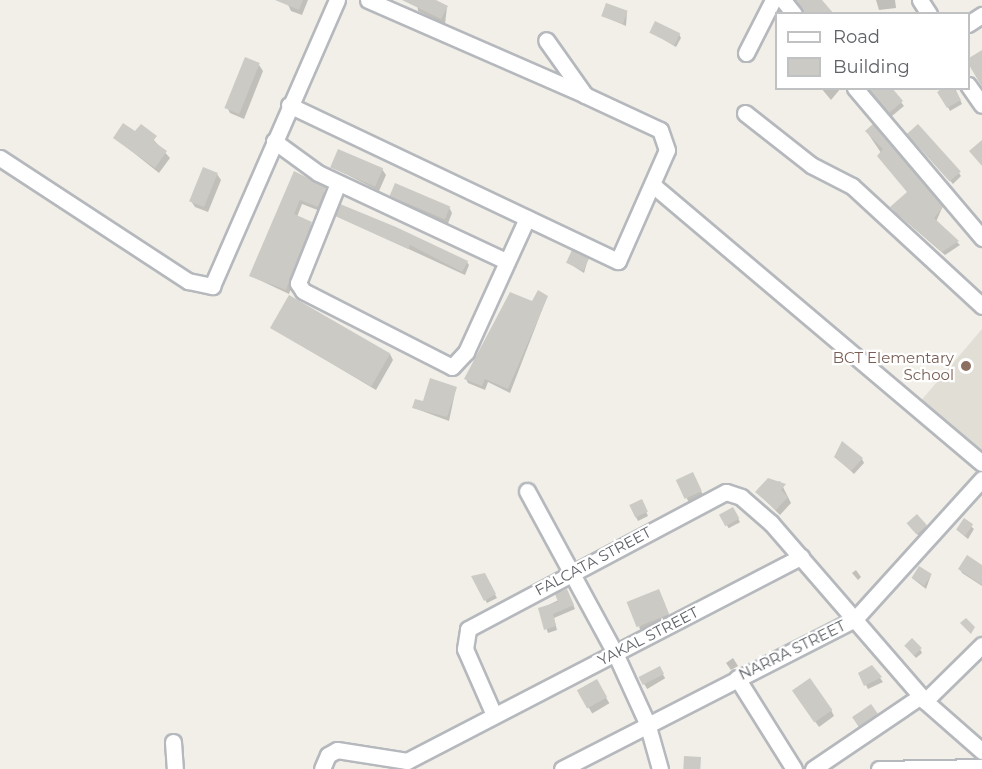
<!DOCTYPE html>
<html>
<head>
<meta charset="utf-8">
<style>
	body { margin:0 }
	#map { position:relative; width:982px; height:769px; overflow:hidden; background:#f1efe8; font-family:Montserrat,sans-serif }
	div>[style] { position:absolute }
	.education>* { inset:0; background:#e1ded6 }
	.shadow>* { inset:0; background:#0003; transform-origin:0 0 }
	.building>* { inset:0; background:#cccac5; transform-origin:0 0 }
	.roads { filter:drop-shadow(2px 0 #b5b8bc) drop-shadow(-2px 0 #b5b8bc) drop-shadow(0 2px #b5b8bc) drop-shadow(0 -2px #b5b8bc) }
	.minor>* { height:15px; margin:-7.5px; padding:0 7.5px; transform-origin:7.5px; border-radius:7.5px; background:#fff }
	.dots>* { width:16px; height:16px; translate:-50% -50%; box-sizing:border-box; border:3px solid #fff; border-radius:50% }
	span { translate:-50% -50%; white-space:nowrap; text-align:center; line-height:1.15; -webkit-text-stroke:4.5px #fff; paint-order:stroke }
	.education-label { font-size:15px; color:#785e54 }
	.right { translate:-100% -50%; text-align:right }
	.street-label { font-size:15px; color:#5f6368 }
	.legend { position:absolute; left:775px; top:12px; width:195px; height:78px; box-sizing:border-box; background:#fff; border:2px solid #bfc1c3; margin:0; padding:8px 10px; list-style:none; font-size:18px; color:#5f6368 }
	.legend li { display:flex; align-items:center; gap:12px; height:30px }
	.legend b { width:30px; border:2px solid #bfc1c3 }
</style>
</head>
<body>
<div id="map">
	<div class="education">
		<i style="clip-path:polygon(982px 329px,982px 456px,919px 403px)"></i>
	</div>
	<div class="shadow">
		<i style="clip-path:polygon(286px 0,308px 0,302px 15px,291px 11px)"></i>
		<i style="clip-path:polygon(417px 0,447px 7px,445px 24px,418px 11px)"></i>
		<i style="clip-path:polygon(876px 0,895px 0,896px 8px,879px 10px)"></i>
		<i style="clip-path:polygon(627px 12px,626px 26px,603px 16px)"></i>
		<i style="clip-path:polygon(651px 32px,679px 34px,681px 38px,676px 47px)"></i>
		<i style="clip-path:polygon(259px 65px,263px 71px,244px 119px,230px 113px,227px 107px)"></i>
		<i style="clip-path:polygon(841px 88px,831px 100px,821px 88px)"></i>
		<i style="clip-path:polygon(864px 88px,890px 88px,904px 106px,892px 116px)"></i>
		<i style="clip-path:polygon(938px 88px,955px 88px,962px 104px,950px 111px)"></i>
		<i style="clip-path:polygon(141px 126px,170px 158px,159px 173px,115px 138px,136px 134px)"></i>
		<i style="clip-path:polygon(867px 132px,942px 208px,936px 222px,960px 245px,945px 255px,894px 211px,908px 193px)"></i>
		<i style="clip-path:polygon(910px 137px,959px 173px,961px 176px,953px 184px)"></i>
		<i style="clip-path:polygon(332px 167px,382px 169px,386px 175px,379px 191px)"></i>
		<i style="clip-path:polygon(295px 173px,327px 193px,320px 211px,302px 204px,297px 217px,314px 228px,289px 294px,251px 276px)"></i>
		<i style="clip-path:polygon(217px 174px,221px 180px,208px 212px,195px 207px,191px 201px)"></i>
		<i style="clip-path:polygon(391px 196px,449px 207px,452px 213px,447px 226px)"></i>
		<i style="clip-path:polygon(337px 216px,467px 262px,469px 265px,465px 275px)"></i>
		<i style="clip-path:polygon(588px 259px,584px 273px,567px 262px)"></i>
		<i style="clip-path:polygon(547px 297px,510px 393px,488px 382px,485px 390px,468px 383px,466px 379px,533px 303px)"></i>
		<i style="clip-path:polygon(272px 328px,390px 354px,393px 360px,376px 390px)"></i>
		<i style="clip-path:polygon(456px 388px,449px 421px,414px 408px)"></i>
		<i style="clip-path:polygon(836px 457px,862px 459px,864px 463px,854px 474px)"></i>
		<i style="left:692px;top:474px;width:24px;height:16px;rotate:62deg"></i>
		<i style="clip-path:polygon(780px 481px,791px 503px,780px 515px,757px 492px)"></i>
		<i style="clip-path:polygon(643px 505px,648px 516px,638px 521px,636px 517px)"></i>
		<i style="left:733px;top:509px;width:15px;height:13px;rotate:62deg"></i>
		<i style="clip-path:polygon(964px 520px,974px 529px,968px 539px,957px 530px)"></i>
		<i style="clip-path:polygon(926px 526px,920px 537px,911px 528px)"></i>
		<i style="clip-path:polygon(960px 569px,982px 569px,982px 586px,962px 573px)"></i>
		<i style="clip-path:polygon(856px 570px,861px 577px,858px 580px,852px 573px)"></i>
		<i style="clip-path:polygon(484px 575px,497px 598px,487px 603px,473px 577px)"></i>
		<i style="clip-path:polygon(931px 575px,926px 589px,912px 578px)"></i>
		<i style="clip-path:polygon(569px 595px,575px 609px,554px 618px,557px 630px,548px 633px,540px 609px)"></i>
		<i style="clip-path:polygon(662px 597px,671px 621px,642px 633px,639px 627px)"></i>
		<i style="clip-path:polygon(908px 649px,920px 649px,922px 653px,916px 658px)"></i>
		<i style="clip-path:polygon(733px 658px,738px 666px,731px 670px,726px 663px)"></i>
		<i style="clip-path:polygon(872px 667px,883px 682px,868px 689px,860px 673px)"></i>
		<i style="left:659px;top:668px;width:12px;height:21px;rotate:59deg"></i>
		<i style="left:596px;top:681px;width:26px;height:20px;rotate:59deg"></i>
		<i style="clip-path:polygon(798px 697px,831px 710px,834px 716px,819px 727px)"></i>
		<i style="left:871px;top:706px;width:14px;height:21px;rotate:60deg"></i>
	</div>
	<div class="building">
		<i style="clip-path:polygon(275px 0,303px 0,299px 10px)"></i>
		<i style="clip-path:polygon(402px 0,436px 0,448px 6px,441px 19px)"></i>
		<i style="clip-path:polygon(795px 0,822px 0,834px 14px,804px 14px)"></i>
		<i style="left:606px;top:3px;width:23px;height:14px;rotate:20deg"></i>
		<i style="left:655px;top:21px;width:28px;height:13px;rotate:26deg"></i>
		<i style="clip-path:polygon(982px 50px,982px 87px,969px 65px,969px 58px)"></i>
		<i style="left:245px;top:57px;width:16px;height:55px;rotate:22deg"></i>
		<i style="clip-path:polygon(868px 88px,892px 88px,903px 101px,889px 113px)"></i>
		<i style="clip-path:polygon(944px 88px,954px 88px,961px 100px,947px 108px,937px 92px)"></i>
		<i style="clip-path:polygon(123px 123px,135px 131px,141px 124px,157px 136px,153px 141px,167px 151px,155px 168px,113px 138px)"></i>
		<i style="clip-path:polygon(873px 124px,943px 207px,934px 218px,959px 241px,942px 252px,890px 207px,907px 192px,877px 156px,883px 149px,865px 131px)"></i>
		<i style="left:918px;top:124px;width:64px;height:15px;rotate:48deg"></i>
		<i style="clip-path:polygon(982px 140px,982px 166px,969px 151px)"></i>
		<i style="left:338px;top:149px;width:49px;height:20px;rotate:23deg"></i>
		<i style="left:203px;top:167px;width:16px;height:37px;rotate:22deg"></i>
		<i style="clip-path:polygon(294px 171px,326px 187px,318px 207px,300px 200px,294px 214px,312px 222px,286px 290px,249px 276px)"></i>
		<i style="left:395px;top:183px;width:60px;height:14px;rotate:23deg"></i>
		<i style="clip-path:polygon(340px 204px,396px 227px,468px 261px,462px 272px,410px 245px,408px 249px,335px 216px)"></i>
		<i style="left:572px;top:250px;width:19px;height:14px;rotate:25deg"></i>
		<i style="clip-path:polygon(538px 290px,548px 296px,508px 389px,485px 379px,482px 386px,464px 379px,510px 292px,532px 301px)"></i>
		<i style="left:289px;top:295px;width:117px;height:38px;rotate:30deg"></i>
		<i style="clip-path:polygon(430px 378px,457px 387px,447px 417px,412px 408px,415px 399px,423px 401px)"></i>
		<i style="clip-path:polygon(842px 441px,863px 458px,851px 471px,834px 457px)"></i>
		<i style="left:693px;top:472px;width:21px;height:19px;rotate:65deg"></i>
		<i style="clip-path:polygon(768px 478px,786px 484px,781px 490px,788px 497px,776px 510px,755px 492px)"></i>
		<i style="left:642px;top:499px;width:14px;height:14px;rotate:65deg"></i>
		<i style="left:733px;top:507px;width:13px;height:16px;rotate:61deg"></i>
		<i style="left:917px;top:514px;width:15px;height:14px;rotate:48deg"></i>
		<i style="left:964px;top:518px;width:11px;height:14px;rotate:34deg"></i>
		<i style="clip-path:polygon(967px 555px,982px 565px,982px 585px,958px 569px)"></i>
		<i style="left:919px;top:566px;width:15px;height:14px;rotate:32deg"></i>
		<i style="clip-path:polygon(485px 573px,496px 594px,484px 601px,471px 576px)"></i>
		<i style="clip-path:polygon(567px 589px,574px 605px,553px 614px,556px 626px,544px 630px,538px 608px,558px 602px,555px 594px)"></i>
		<i style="left:659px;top:589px;width:27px;height:35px;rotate:68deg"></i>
		<i style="clip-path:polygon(966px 618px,975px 627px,971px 634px,960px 623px)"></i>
		<i style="left:912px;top:638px;width:14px;height:11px;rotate:45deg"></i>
		<i style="clip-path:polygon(872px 665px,882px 677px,864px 686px,858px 673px)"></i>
		<i style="left:660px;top:666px;width:9px;height:24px;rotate:63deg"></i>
		<i style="left:810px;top:678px;width:39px;height:22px;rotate:55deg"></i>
		<i style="left:597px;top:679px;width:21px;height:23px;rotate:61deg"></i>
		<i style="left:871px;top:704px;width:12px;height:23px;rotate:55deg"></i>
		<i style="left:684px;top:756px;width:17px;height:13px;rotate:3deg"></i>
	</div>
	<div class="roads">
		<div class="minor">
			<i style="left:368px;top:0;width:237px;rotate:23.6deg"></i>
			<i style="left:783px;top:0;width:18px;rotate:52deg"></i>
			<i style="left:920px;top:0;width:17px;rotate:57deg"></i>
			<i style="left:968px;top:24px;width:17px;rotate:-33deg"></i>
			<i style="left:746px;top:53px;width:59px;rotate:-63deg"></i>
			<i style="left:968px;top:85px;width:24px;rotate:55deg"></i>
			<i style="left:855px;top:88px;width:197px;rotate:49.7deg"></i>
			<i style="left:289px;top:105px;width:364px;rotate:25.4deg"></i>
			<i style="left:618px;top:261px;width:121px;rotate:-66.2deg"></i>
			<i style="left:667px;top:150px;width:21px;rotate:-109deg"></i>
			<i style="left:660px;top:130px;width:83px;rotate:-155deg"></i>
			<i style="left:585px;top:95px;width:67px;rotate:-125.3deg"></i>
			<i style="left:745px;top:113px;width:84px;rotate:38.2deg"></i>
			<i style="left:811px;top:165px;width:46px;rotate:27.1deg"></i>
			<i style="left:852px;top:186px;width:177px;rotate:42.7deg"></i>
			<i style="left:274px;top:141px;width:54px;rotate:36deg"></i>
			<i style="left:318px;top:173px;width:208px;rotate:25.1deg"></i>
			<i style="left:0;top:158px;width:225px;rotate:33.2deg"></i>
			<i style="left:188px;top:281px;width:25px;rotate:12deg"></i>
			<i style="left:212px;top:286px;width:312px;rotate:-66.4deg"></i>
			<i style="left:338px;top:183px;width:108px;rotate:111.8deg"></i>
			<i style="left:298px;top:283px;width:9px;rotate:58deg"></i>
			<i style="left:303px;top:291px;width:167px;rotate:27deg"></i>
			<i style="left:452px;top:367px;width:21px;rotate:-47deg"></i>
			<i style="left:466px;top:352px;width:147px;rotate:-65.5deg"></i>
			<i style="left:654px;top:186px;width:429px;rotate:40.2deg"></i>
			<i style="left:527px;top:491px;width:184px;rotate:61.5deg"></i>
			<i style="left:615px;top:653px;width:77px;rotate:65.4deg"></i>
			<i style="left:647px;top:723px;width:48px;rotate:74.2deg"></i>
			<i style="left:737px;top:678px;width:107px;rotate:57.9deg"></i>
			<i style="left:925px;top:701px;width:80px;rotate:-44.5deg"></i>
			<i style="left:494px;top:715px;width:72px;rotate:-113.7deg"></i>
			<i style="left:465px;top:649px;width:20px;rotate:-81deg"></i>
			<i style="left:468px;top:629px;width:292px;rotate:-28deg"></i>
			<i style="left:726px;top:492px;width:16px;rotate:18deg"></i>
			<i style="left:741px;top:497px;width:40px;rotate:41deg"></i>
			<i style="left:771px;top:523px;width:235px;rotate:49.1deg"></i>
			<i style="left:925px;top:701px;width:76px;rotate:41.3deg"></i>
			<i style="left:173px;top:742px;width:27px;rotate:86deg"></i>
			<i style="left:322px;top:769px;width:15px;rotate:-67deg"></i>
			<i style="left:328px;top:755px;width:10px;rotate:-29deg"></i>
			<i style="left:337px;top:750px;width:71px;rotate:8.9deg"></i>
			<i style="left:407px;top:761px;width:444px;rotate:-27.4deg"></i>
			<i style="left:562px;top:769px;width:329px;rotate:-27.1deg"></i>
			<i style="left:855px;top:619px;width:189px;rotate:-47.8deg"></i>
			<i style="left:813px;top:769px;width:130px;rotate:-34.1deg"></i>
			<i style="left:879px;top:769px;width:103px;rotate:-1.1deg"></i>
		</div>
	</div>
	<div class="dots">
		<i style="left:966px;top:366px;background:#8d6e63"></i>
	</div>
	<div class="education-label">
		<span class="right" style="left:954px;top:366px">BCT Elementary<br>School</span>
	</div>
	<div class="street-label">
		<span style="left:593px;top:561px;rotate:-28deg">FALCATA STREET</span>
		<span style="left:648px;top:636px;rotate:-27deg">YAKAL STREET</span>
		<span style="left:792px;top:650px;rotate:-26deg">NARRA STREET</span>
	</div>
	<ul class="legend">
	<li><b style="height:8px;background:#fff"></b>Road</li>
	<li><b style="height:16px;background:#cccac5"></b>Building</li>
	</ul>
</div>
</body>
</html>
